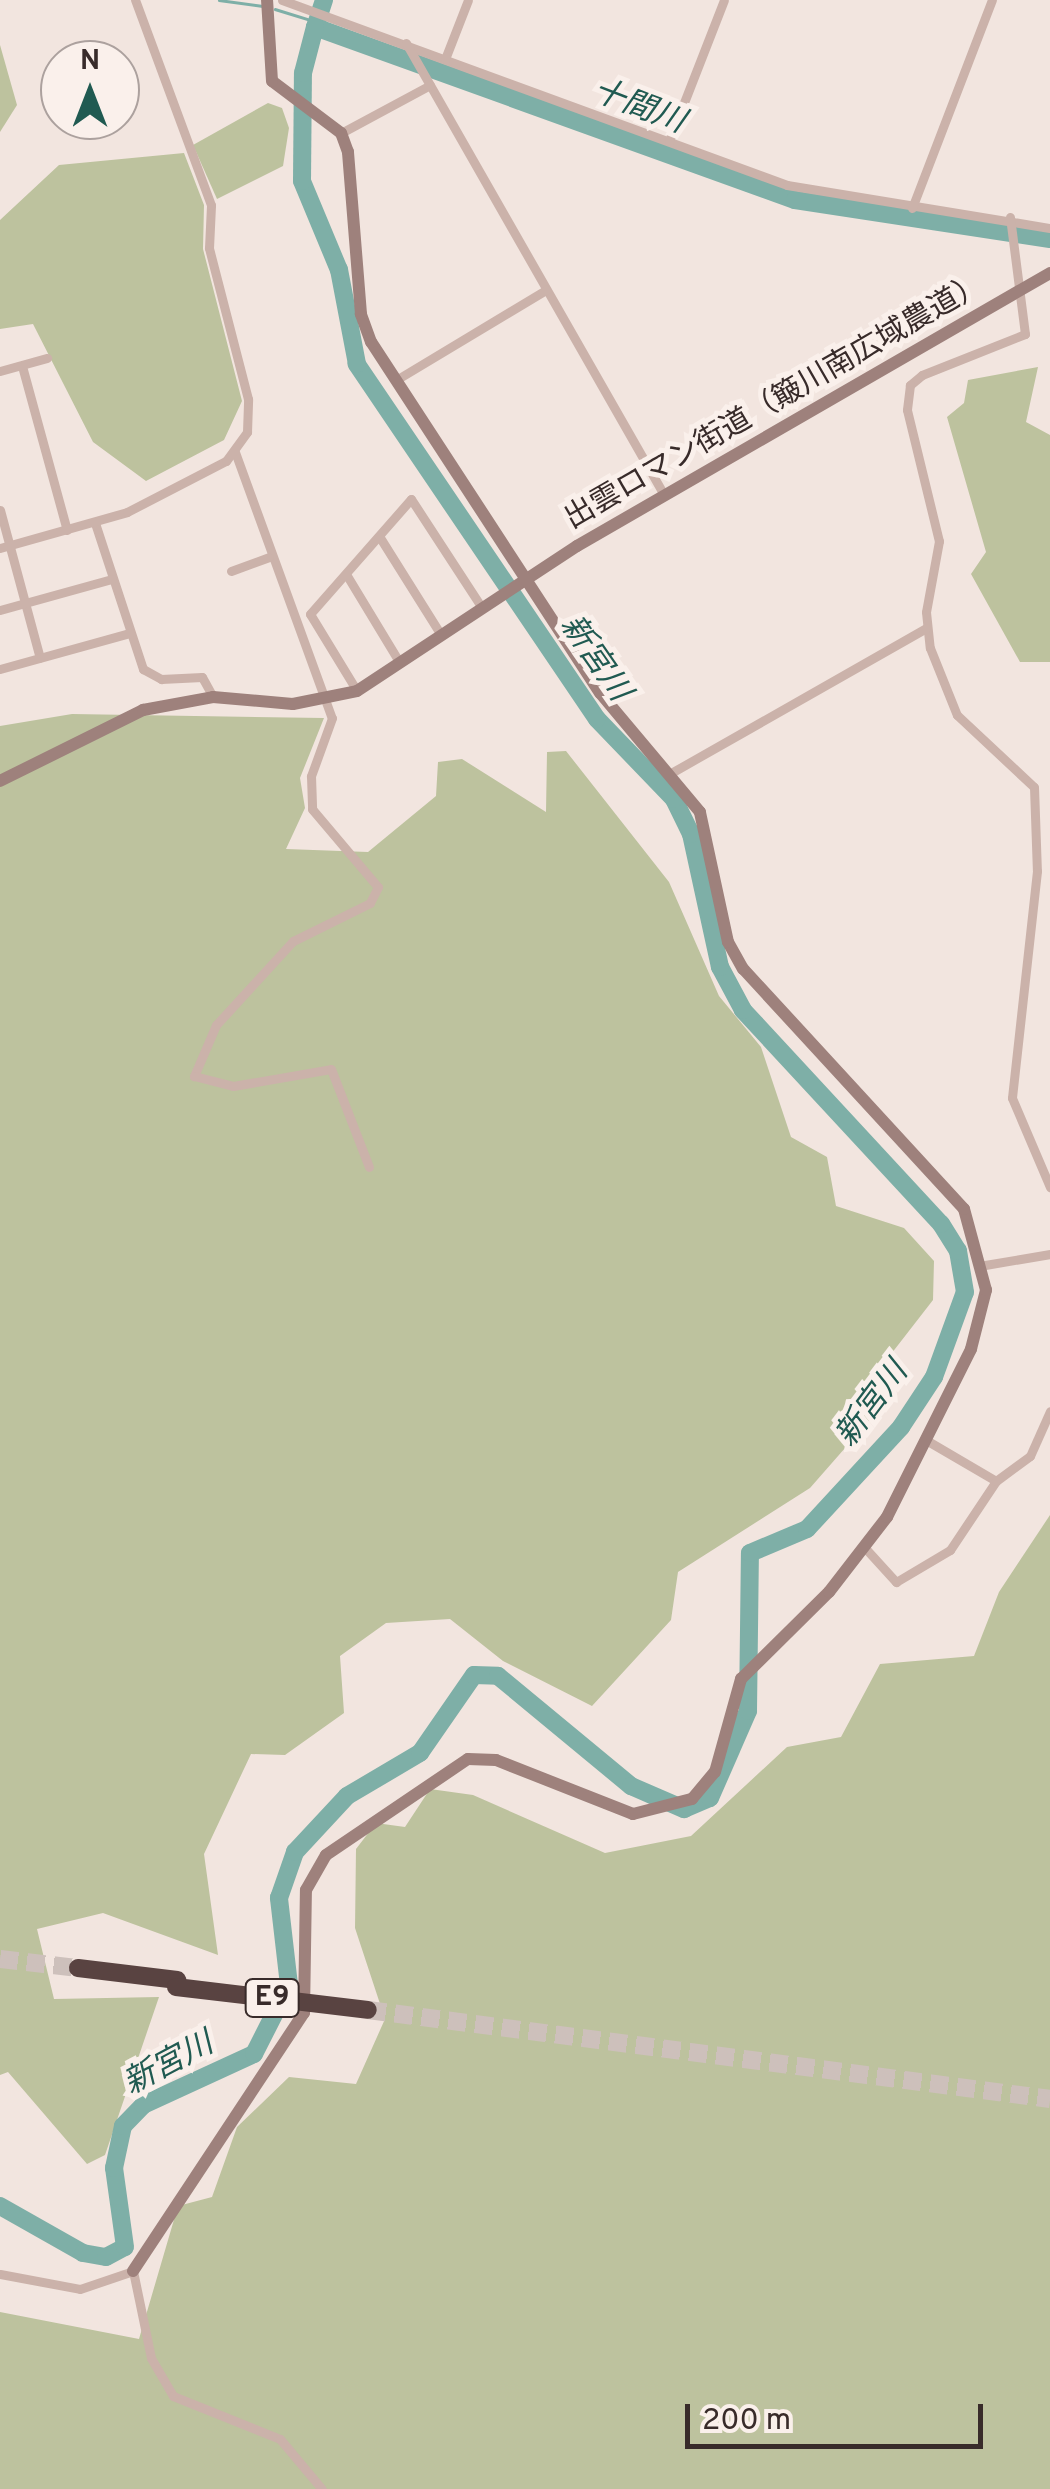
<!DOCTYPE html>
<html>
<head>
<meta charset="utf-8">
<style>
	body { margin:0 }
	#map { position:relative; width:1050px; height:2489px; overflow:hidden; background:#f2e5df; font-family:Overpass,"Noto Sans JP",sans-serif }
	div>[style] { position:absolute }
	.green>* { inset:0; background:#bdc29e }
	.stream>* { height:2.5px; margin:-1.25px; padding:0 1.25px; transform-origin:1.25px; border-radius:1.25px; background:#7eafa7 }
	.river>* { height:18px; margin:-9px; padding:0 9px; transform-origin:9px; border-radius:9px; background:#7eafa7 }
	.highway-tunnel>* { height:18px; margin-top:-9px; transform-origin:0; background:repeating-linear-gradient(90deg,#cdc0bb 0 18px,transparent 0 27px) }
	.street>* { height:9px; margin:-4.5px; padding:0 4.5px; transform-origin:4.5px; border-radius:4.5px; background:#cbb2aa }
	.secondary>* { height:12px; margin:-6px; padding:0 6px; transform-origin:6px; border-radius:6px; background:#9e817c }
	.highway>* { height:18px; margin:-9px; padding:0 9px; transform-origin:9px; border-radius:9px; background:#594341 }
	.highway-bridge>* { height:18px; margin:-9px; padding:0 9px; transform-origin:9px; border-radius:9px; background:#594341 }
	span { translate:-50% -50%; white-space:nowrap; text-align:center; line-height:1.15; -webkit-text-stroke:10px #faf0eb; paint-order:stroke }
	.shield-label span { padding:2px 8px; background:#faf0eb; border:2px solid; border-radius:8px; -webkit-text-stroke-width:0 }
	.shield-label { font-size:28px; color:#382b2a; font-weight:700 }
	.street-label { font-size:30px; color:#382b2a }
	.water-label { font-size:32px; color:#205a51; font-style:italic }
	.north { position:absolute; left:40px; top:40px; width:100px; height:100px; box-sizing:border-box; background:#faf0eb; border:2px solid #aca19e; border-radius:50%; rotate:0deg; font-size:28px; font-weight:700; line-height:40px; text-align:center; color:#382b2a }
	.north::after { content:''; display:block; margin:auto; width:35px; height:45px; background:#205a51; clip-path:polygon(50% 0,100% 100%,50% 72%,0 100%) }
	.scale { position:absolute; left:685px; top:2404px; width:298px; height:45px; box-sizing:border-box; border:5px solid #382b2a; border-top:0; padding-left:12px; font-size:30px; line-height:35px; white-space:nowrap; color:#382b2a; -webkit-text-stroke:8px #faf0eb; paint-order:stroke }
</style>
</head>
<body>
<div id="map">
	<div class="green">
		<i style="clip-path:polygon(0 45px,17px 105px,0 132px)"></i>
		<i style="clip-path:polygon(268px 103px,282px 108px,289px 128px,283px 166px,217px 199px,193px 145px)"></i>
		<i style="clip-path:polygon(184px 153px,204px 205px,203px 249px,242px 401px,224px 440px,146px 481px,93px 442px,33px 324px,0 329px,0 220px,59px 165px)"></i>
		<i style="clip-path:polygon(1038px 367px,1026px 422px,1050px 435px,1050px 662px,1020px 662px,971px 574px,986px 552px,947px 417px,964px 403px,968px 380px)"></i>
		<i style="clip-path:polygon(72px 714px,324px 718px,300px 778px,305px 808px,286px 849px,368px 852px,436px 796px,438px 762px,462px 759px,546px 812px,547px 752px,566px 751px,669px 882px,719px 996px,761px 1047px,791px 1137px,827px 1157px,836px 1206px,904px 1228px,934px 1261px,933px 1300px,881px 1367px,874px 1415px,810px 1488px,678px 1572px,671px 1620px,592px 1706px,503px 1661px,450px 1619px,386px 1623px,340px 1656px,344px 1713px,285px 1755px,251px 1754px,204px 1854px,218px 1955px,103px 1913px,37px 1929px,54px 1999px,159px 1997px,105px 2155px,87px 2164px,8px 2072px,0 2075px,0 726px)"></i>
		<i style="clip-path:polygon(1050px 1515px,1050px 2489px,0 2489px,0 2312px,139px 2339px,178px 2206px,212px 2197px,237px 2127px,289px 2077px,356px 2084px,385px 2019px,355px 1928px,356px 1849px,376px 1823px,405px 1827px,430px 1789px,473px 1795px,605px 1853px,691px 1836px,787px 1747px,841px 1737px,880px 1664px,974px 1656px,999px 1592px)"></i>
	</div>
	<div class="stream">
		<i style="left:219px;top:0;width:44px;rotate:7.8deg"></i>
		<i style="left:275px;top:9px;width:44px;rotate:17.2deg"></i>
	</div>
	<div class="river">
		<i style="left:324px;top:0;width:28px;rotate:108deg"></i>
		<i style="left:315px;top:27px;width:510px;rotate:19.82deg"></i>
		<i style="left:795px;top:200px;width:258px;rotate:8.7deg"></i>
		<i style="left:0;top:2206px;width:95px;rotate:29.5deg"></i>
		<i style="left:83px;top:2253px;width:23px;rotate:10deg"></i>
		<i style="left:106px;top:2257px;width:21px;rotate:-28deg"></i>
		<i style="left:125px;top:2247px;width:80px;rotate:-97.9deg"></i>
		<i style="left:114px;top:2168px;width:43px;rotate:-77.9deg"></i>
		<i style="left:123px;top:2126px;width:29px;rotate:-46deg"></i>
		<i style="left:143px;top:2105px;width:122px;rotate:-24.7deg"></i>
		<i style="left:254px;top:2054px;width:77px;rotate:-63.1deg"></i>
		<i style="left:289px;top:1985px;width:88px;rotate:-96.6deg"></i>
		<i style="left:279px;top:1898px;width:49px;rotate:-70.8deg"></i>
		<i style="left:295px;top:1852px;width:76px;rotate:-47.1deg"></i>
		<i style="left:347px;top:1796px;width:85px;rotate:-30.5deg"></i>
		<i style="left:420px;top:1753px;width:95px;rotate:-55.3deg"></i>
		<i style="left:474px;top:1675px;width:24px;rotate:2deg"></i>
		<i style="left:498px;top:1676px;width:173px;rotate:39.6deg"></i>
		<i style="left:631px;top:1786px;width:58px;rotate:23.5deg"></i>
		<i style="left:684px;top:1809px;width:28px;rotate:-23deg"></i>
		<i style="left:710px;top:1798px;width:95px;rotate:-66.4deg"></i>
		<i style="left:748px;top:1711px;width:158px;rotate:-89.3deg"></i>
		<i style="left:750px;top:1553px;width:62px;rotate:-22.8deg"></i>
		<i style="left:807px;top:1529px;width:139px;rotate:-47.3deg"></i>
		<i style="left:901px;top:1427px;width:60px;rotate:-56.6deg"></i>
		<i style="left:934px;top:1377px;width:90px;rotate:-70deg"></i>
		<i style="left:965px;top:1292px;width:42px;rotate:-99.7deg"></i>
		<i style="left:958px;top:1251px;width:32px;rotate:-122deg"></i>
		<i style="left:941px;top:1224px;width:292px;rotate:-132.8deg"></i>
		<i style="left:743px;top:1010px;width:49px;rotate:-118.1deg"></i>
		<i style="left:720px;top:967px;width:136px;rotate:-102.3deg"></i>
		<i style="left:691px;top:834px;width:39px;rotate:-116deg"></i>
		<i style="left:674px;top:799px;width:111px;rotate:-133.9deg"></i>
		<i style="left:597px;top:719px;width:429px;rotate:-124.1deg"></i>
		<i style="left:357px;top:364px;width:96px;rotate:-100.8deg"></i>
		<i style="left:339px;top:270px;width:96px;rotate:-112.6deg"></i>
		<i style="left:302px;top:181px;width:108px;rotate:-89.5deg"></i>
		<i style="left:303px;top:73px;width:48px;rotate:-75.4deg"></i>
	</div>
	<div class="highway-tunnel">
		<i style="left:0;top:1959px;width:79px;rotate:6.6deg"></i>
		<i style="left:368px;top:2010px;width:688px;rotate:7.43deg"></i>
	</div>
	<div class="street">
		<i style="left:282px;top:0;width:538px;rotate:20.12deg"></i>
		<i style="left:787px;top:185px;width:266px;rotate:9.3deg"></i>
		<i style="left:406px;top:43px;width:520px;rotate:60.28deg"></i>
		<i style="left:445px;top:59px;width:63px;rotate:-68.7deg"></i>
		<i style="left:341px;top:133px;width:101px;rotate:-28.3deg"></i>
		<i style="left:669px;top:141px;width:151px;rotate:-68.7deg"></i>
		<i style="left:912px;top:208px;width:223px;rotate:-69deg"></i>
		<i style="left:1010px;top:217px;width:118px;rotate:82.7deg"></i>
		<i style="left:1025px;top:334px;width:111px;rotate:158.3deg"></i>
		<i style="left:922px;top:375px;width:16px;rotate:140deg"></i>
		<i style="left:910px;top:385px;width:25px;rotate:97deg"></i>
		<i style="left:907px;top:410px;width:135px;rotate:76.3deg"></i>
		<i style="left:939px;top:541px;width:72px;rotate:100.4deg"></i>
		<i style="left:926px;top:612px;width:36px;rotate:84deg"></i>
		<i style="left:930px;top:648px;width:72px;rotate:68.1deg"></i>
		<i style="left:957px;top:715px;width:105px;rotate:43.1deg"></i>
		<i style="left:1034px;top:787px;width:84px;rotate:88deg"></i>
		<i style="left:1037px;top:871px;width:228px;rotate:96.3deg"></i>
		<i style="left:1012px;top:1098px;width:97px;rotate:66.9deg"></i>
		<i style="left:22px;top:366px;width:170px;rotate:74.7deg"></i>
		<i style="left:0;top:371px;width:49px;rotate:-15.5deg"></i>
		<i style="left:396px;top:380px;width:175px;rotate:-31deg"></i>
		<i style="left:235px;top:452px;width:283px;rotate:70deg"></i>
		<i style="left:332px;top:718px;width:62px;rotate:109.9deg"></i>
		<i style="left:311px;top:776px;width:33px;rotate:88deg"></i>
		<i style="left:312px;top:809px;width:102px;rotate:49.8deg"></i>
		<i style="left:378px;top:887px;width:18px;rotate:117deg"></i>
		<i style="left:370px;top:903px;width:86px;rotate:153.7deg"></i>
		<i style="left:293px;top:941px;width:114px;rotate:132.5deg"></i>
		<i style="left:216px;top:1025px;width:56px;rotate:113.3deg"></i>
		<i style="left:194px;top:1076px;width:40px;rotate:14.4deg"></i>
		<i style="left:233px;top:1086px;width:99px;rotate:-9.8deg"></i>
		<i style="left:331px;top:1069px;width:105px;rotate:68.8deg"></i>
		<i style="left:0;top:510px;width:153px;rotate:74.9deg"></i>
		<i style="left:95px;top:523px;width:154px;rotate:71.8deg"></i>
		<i style="left:143px;top:669px;width:21px;rotate:29deg"></i>
		<i style="left:161px;top:679px;width:41px;rotate:-2.8deg"></i>
		<i style="left:202px;top:677px;width:23px;rotate:61deg"></i>
		<i style="left:379px;top:536px;width:117px;rotate:57.9deg"></i>
		<i style="left:0;top:548px;width:132px;rotate:-15.8deg"></i>
		<i style="left:127px;top:512px;width:111px;rotate:-27.3deg"></i>
		<i style="left:226px;top:461px;width:36px;rotate:-54deg"></i>
		<i style="left:247px;top:432px;width:33px;rotate:-88deg"></i>
		<i style="left:248px;top:399px;width:156px;rotate:-104.5deg"></i>
		<i style="left:209px;top:248px;width:43px;rotate:-87.3deg"></i>
		<i style="left:211px;top:205px;width:219px;rotate:-110.3deg"></i>
		<i style="left:231px;top:571px;width:40px;rotate:-20.2deg"></i>
		<i style="left:346px;top:574px;width:104px;rotate:58.8deg"></i>
		<i style="left:0;top:610px;width:116px;rotate:-15.5deg"></i>
		<i style="left:0;top:669px;width:135px;rotate:-15.5deg"></i>
		<i style="left:357px;top:691px;width:90px;rotate:-121.4deg"></i>
		<i style="left:310px;top:614px;width:153px;rotate:-48.7deg"></i>
		<i style="left:411px;top:499px;width:130px;rotate:56.9deg"></i>
		<i style="left:671px;top:773px;width:293px;rotate:-29.6deg"></i>
		<i style="left:985px;top:1265px;width:66px;rotate:-9.6deg"></i>
		<i style="left:926px;top:1440px;width:81px;rotate:30.4deg"></i>
		<i style="left:866px;top:1549px;width:45px;rotate:47.7deg"></i>
		<i style="left:896px;top:1582px;width:63px;rotate:-30.7deg"></i>
		<i style="left:950px;top:1550px;width:83px;rotate:-56.3deg"></i>
		<i style="left:996px;top:1481px;width:42px;rotate:-36.3deg"></i>
		<i style="left:1030px;top:1456px;width:49px;rotate:-66deg"></i>
		<i style="left:0;top:2274px;width:81px;rotate:10.6deg"></i>
		<i style="left:80px;top:2289px;width:56px;rotate:-18.8deg"></i>
		<i style="left:133px;top:2271px;width:89px;rotate:78.3deg"></i>
		<i style="left:151px;top:2358px;width:44px;rotate:59.9deg"></i>
		<i style="left:173px;top:2396px;width:115px;rotate:21.9deg"></i>
		<i style="left:280px;top:2439px;width:65px;rotate:50deg"></i>
	</div>
	<div class="secondary">
		<i style="left:0;top:781px;width:160px;rotate:-26.4deg"></i>
		<i style="left:143px;top:710px;width:71px;rotate:-10.5deg"></i>
		<i style="left:213px;top:697px;width:80px;rotate:5deg"></i>
		<i style="left:293px;top:704px;width:65px;rotate:-11.5deg"></i>
		<i style="left:357px;top:691px;width:263px;rotate:-33.4deg"></i>
		<i style="left:577px;top:546px;width:546px;rotate:-29.99deg"></i>
		<i style="left:133px;top:2271px;width:310px;rotate:-56.5deg"></i>
		<i style="left:304px;top:2013px;width:123px;rotate:-89.1deg"></i>
		<i style="left:306px;top:1890px;width:40px;rotate:-60.3deg"></i>
		<i style="left:326px;top:1855px;width:171px;rotate:-34.1deg"></i>
		<i style="left:468px;top:1759px;width:28px;rotate:2deg"></i>
		<i style="left:496px;top:1760px;width:147px;rotate:21.5deg"></i>
		<i style="left:633px;top:1814px;width:61px;rotate:-14.3deg"></i>
		<i style="left:692px;top:1799px;width:35px;rotate:-50deg"></i>
		<i style="left:715px;top:1772px;width:97px;rotate:-74.4deg"></i>
		<i style="left:741px;top:1679px;width:124px;rotate:-44.7deg"></i>
		<i style="left:829px;top:1592px;width:95px;rotate:-52.3deg"></i>
		<i style="left:887px;top:1517px;width:188px;rotate:-63.4deg"></i>
		<i style="left:971px;top:1349px;width:61px;rotate:-75.7deg"></i>
		<i style="left:986px;top:1290px;width:84px;rotate:-105.2deg"></i>
		<i style="left:964px;top:1209px;width:326px;rotate:-132.6deg"></i>
		<i style="left:743px;top:969px;width:31px;rotate:-119deg"></i>
		<i style="left:728px;top:942px;width:133px;rotate:-102.2deg"></i>
		<i style="left:700px;top:812px;width:155px;rotate:-130deg"></i>
		<i style="left:600px;top:693px;width:419px;rotate:-123.1deg"></i>
		<i style="left:371px;top:342px;width:30px;rotate:-110deg"></i>
		<i style="left:361px;top:314px;width:163px;rotate:-94.6deg"></i>
		<i style="left:348px;top:152px;width:20px;rotate:-110deg"></i>
		<i style="left:341px;top:133px;width:86px;rotate:-143deg"></i>
		<i style="left:272px;top:81px;width:81px;rotate:-93.5deg"></i>
	</div>
	<div class="highway">
		<i style="left:78px;top:1968px;width:100px;rotate:6.9deg"></i>
	</div>
	<div class="highway-bridge">
		<i style="left:176px;top:1987px;width:193px;rotate:6.8deg"></i>
	</div>
	<div class="shield-label">
		<span style="left:272px;top:1998px">E9</span>
	</div>
	<div class="street-label">
		<span style="left:776px;top:403px;rotate:-30deg">出雲ロマン街道（簸川南広域農道）</span>
	</div>
	<div class="water-label">
		<span style="left:638px;top:108px;rotate:21deg">十間川</span>
		<span style="left:594px;top:659px;rotate:55deg">新宮川</span>
		<span style="left:873px;top:1405px;rotate:-53deg">新宮川</span>
		<span style="left:169px;top:2065px;rotate:-28deg">新宮川</span>
	</div>
	<div class="north">N</div>
	<div class="scale">200 m</div>
</div>
</body>
</html>
